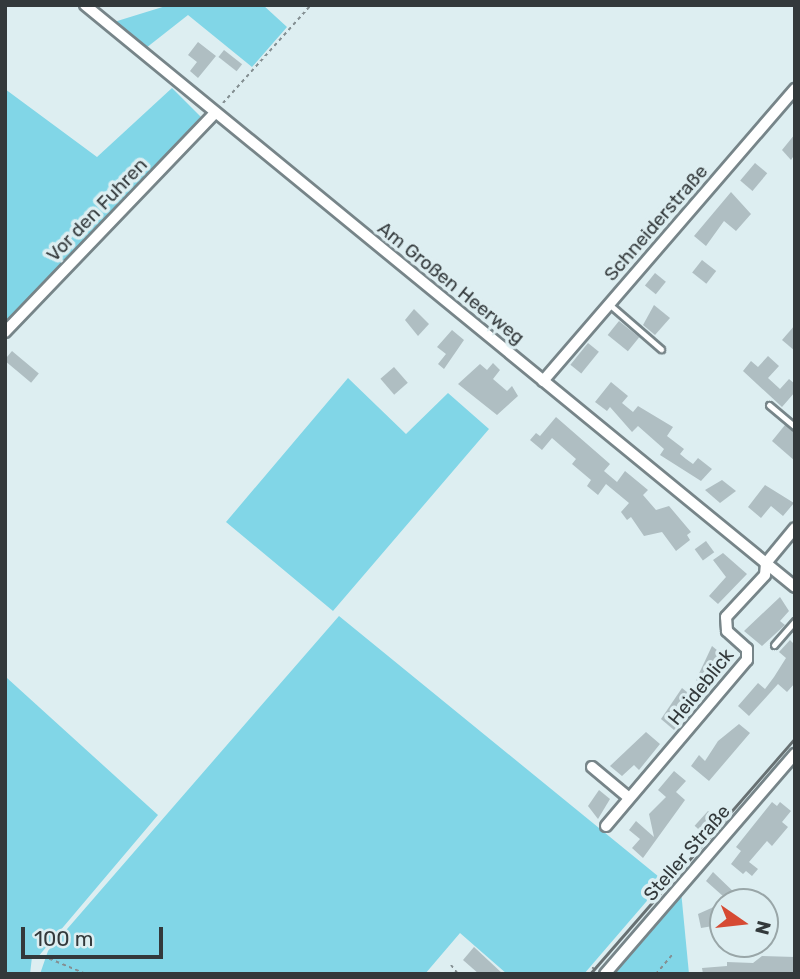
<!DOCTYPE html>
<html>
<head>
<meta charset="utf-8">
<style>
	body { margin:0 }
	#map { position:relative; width:800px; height:979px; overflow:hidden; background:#ddeef1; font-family:Rubik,sans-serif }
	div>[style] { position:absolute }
	.green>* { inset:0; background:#81d6e7 }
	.building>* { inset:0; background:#afbec2; transform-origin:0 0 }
	.path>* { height:2px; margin-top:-1px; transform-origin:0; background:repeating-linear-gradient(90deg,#848f92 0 3.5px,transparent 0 7px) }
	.roads { filter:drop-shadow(2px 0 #778589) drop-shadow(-2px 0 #778589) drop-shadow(0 2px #778589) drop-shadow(0 -2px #778589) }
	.service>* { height:5px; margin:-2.5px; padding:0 2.5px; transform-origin:2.5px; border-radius:2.5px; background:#fff }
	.minor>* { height:10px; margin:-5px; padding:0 5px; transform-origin:5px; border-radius:5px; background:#fff }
	.rail>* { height:2.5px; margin:-1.25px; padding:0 1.25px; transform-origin:1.25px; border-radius:1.25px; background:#687173 }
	span { translate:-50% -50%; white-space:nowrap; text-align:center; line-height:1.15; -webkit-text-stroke:7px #ddeef1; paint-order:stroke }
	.street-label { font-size:19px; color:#33393b }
	.frame { position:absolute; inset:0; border:7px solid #33393b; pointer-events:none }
	.north { position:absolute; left:709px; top:888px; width:70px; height:70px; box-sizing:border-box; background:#ddeef1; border:2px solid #99a6a8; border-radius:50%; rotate:104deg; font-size:19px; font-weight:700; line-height:28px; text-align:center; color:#33393b }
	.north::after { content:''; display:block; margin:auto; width:24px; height:32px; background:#d64a33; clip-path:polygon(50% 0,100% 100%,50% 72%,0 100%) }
	.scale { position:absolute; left:21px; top:927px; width:142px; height:32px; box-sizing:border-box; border:4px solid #33393b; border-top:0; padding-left:9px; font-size:21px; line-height:24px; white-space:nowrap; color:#33393b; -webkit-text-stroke:5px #ddeef1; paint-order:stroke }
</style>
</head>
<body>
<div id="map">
	<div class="green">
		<i style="clip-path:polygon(169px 5px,263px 5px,287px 27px,252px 67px,188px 15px,146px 48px,114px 22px)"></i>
		<i style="clip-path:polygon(172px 88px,201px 117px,5px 324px,5px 89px,97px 157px)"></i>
		<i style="clip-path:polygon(348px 378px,406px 434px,448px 393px,489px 429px,333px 611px,226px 522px)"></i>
		<i style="clip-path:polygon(339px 616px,664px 881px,584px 974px,507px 974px,460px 933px,425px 974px,40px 974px,48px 951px)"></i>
		<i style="clip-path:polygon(5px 669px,7px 678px,158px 815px,37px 958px,32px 957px,30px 974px,5px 974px)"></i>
		<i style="clip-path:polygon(681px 891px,689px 974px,610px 974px)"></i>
	</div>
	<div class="building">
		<i style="clip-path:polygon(198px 42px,216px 56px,198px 78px,190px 71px,197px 62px,188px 55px)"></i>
		<i style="left:224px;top:50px;width:23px;height:9px;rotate:38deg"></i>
		<i style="clip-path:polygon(795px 134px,795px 154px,791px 160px,782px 150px)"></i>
		<i style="left:755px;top:163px;width:16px;height:23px;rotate:40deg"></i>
		<i style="clip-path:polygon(731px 192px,751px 214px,736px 231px,724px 221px,706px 246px,694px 236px)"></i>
		<i style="left:702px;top:260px;width:18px;height:16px;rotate:38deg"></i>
		<i style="left:655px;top:273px;width:14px;height:16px;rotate:39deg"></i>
		<i style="clip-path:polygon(654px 305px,670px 318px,655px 335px,643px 325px)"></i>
		<i style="clip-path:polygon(414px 309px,429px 324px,418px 336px,405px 320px)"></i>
		<i style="left:619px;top:321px;width:26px;height:18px;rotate:39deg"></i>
		<i style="clip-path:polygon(795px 325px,795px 351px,782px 340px)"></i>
		<i style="clip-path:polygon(452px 330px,464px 340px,444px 369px,438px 364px,446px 354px,437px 347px)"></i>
		<i style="left:588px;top:343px;width:14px;height:28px;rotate:39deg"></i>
		<i style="left:12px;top:351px;width:35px;height:12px;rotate:40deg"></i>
		<i style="clip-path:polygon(768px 356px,779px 366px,768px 378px,780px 389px,789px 379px,795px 384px,795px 392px,782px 407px,743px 371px,751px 361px,758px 367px)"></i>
		<i style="clip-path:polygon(493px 363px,500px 370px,493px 379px,507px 391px,512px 386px,518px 396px,497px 415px,458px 384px,480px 364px,487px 370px)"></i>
		<i style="left:394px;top:367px;width:21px;height:18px;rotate:49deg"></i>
		<i style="clip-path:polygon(611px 382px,628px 396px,622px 403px,633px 412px,638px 406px,673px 427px,667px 436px,684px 449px,680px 454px,686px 459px,693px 464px,698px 458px,712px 469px,701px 481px,660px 455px,664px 449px,638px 426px,632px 432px,610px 407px,607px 411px,595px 402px)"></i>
		<i style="clip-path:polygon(556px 417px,610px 464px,604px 471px,617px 482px,625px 471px,648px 490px,643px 495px,656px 510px,669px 506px,691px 532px,687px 535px,690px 540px,676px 551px,662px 532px,644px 536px,631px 517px,627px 520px,621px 512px,629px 503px,606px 484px,598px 495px,587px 486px,591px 480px,572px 464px,576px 459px,552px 438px,542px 450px,530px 440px,536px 433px,540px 436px)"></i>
		<i style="clip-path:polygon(785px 425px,795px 432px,795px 461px,772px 441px)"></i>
		<i style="clip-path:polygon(722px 480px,736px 491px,720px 503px,705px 490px)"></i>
		<i style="clip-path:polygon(765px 485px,794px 503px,783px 516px,771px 506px,761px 518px,748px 507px)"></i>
		<i style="left:706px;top:541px;width:14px;height:14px;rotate:54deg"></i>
		<i style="clip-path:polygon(723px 553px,747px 574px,718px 604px,709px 596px,726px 577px,713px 560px)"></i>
		<i style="clip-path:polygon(780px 597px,789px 611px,780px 621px,785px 625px,762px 646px,744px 631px)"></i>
		<i style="clip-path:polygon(790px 640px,795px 645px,795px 683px,787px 692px,778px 684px,749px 716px,738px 706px,758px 683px,765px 689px,774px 677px,786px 658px,779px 652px)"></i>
		<i style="clip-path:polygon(712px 646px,729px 660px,709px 690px,696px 680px)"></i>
		<i style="clip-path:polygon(682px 688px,698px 701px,674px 730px,661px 719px)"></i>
		<i style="clip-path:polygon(739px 724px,750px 733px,709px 781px,691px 766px,699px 755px,705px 761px,718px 741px)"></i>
		<i style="clip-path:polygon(646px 732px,660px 744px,639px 770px,634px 765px,622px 776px,610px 766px)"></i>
		<i style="clip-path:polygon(674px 771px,686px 781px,676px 792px,685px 800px,643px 858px,632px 848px,640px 839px,629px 830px,636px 821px,654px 837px,649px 814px,666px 797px,658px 790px)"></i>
		<i style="clip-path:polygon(599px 790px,610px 799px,598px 819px,588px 806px)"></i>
		<i style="clip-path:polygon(772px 802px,777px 806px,780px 802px,791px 811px,782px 822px,788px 827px,772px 846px,767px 841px,749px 862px,758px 869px,752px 876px,746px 871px,743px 874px,731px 864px,741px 851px,736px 847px)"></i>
		<i style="left:708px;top:811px;width:12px;height:20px;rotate:42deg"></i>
		<i style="clip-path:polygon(713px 872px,738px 896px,733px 902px,720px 902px,724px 897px,706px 881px)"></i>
		<i style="clip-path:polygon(716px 906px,719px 925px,701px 928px,698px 914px)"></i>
		<i style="clip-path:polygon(474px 947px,503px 974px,479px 974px,463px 960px)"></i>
		<i style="clip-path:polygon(762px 956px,795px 957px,795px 974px,703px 974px,702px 968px,727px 966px,727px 962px,753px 963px)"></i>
	</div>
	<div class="path">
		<i style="left:223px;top:103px;width:132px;rotate:-48.1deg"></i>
		<i style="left:43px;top:956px;width:47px;rotate:22.7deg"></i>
		<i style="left:451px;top:965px;width:11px;rotate:52deg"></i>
		<i style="left:592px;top:967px;width:6px;rotate:45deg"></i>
		<i style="left:656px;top:974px;width:25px;rotate:-50deg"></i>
	</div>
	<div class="roads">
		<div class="service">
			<i style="left:609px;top:304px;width:69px;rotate:40.9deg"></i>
			<i style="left:769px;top:405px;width:34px;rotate:40deg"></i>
			<i style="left:774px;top:645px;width:32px;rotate:-49deg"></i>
		</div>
		<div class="minor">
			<i style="left:85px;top:5px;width:918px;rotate:39.34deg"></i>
			<i style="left:5px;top:332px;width:303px;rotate:-46.2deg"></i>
			<i style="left:543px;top:381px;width:386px;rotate:-49.2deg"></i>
			<i style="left:592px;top:767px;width:47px;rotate:39.8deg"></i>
			<i style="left:606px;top:826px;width:218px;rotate:-49.7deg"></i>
			<i style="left:747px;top:660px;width:11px;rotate:-90deg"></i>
			<i style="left:747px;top:649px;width:27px;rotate:-138deg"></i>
			<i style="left:727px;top:631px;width:14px;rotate:-94deg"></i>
			<i style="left:726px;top:617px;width:57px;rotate:-47.1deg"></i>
			<i style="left:765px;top:575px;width:12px;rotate:-85deg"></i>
			<i style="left:766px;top:563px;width:45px;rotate:-50.4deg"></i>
			<i style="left:605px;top:974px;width:291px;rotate:-49.2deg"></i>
		</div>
	</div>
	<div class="rail">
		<i style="left:590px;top:974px;width:313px;rotate:-49deg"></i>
	</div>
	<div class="street-label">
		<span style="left:97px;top:210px;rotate:-46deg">Vor den Fuhren</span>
		<span style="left:656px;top:223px;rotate:-49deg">Schneiderstraße</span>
		<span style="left:451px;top:283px;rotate:39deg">Am Großen Heerweg</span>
		<span style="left:701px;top:687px;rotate:-51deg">Heideblick</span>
		<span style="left:687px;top:853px;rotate:-49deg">Steller Straße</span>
	</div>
	<div class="frame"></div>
	<div class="north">N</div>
	<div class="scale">100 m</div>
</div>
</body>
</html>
